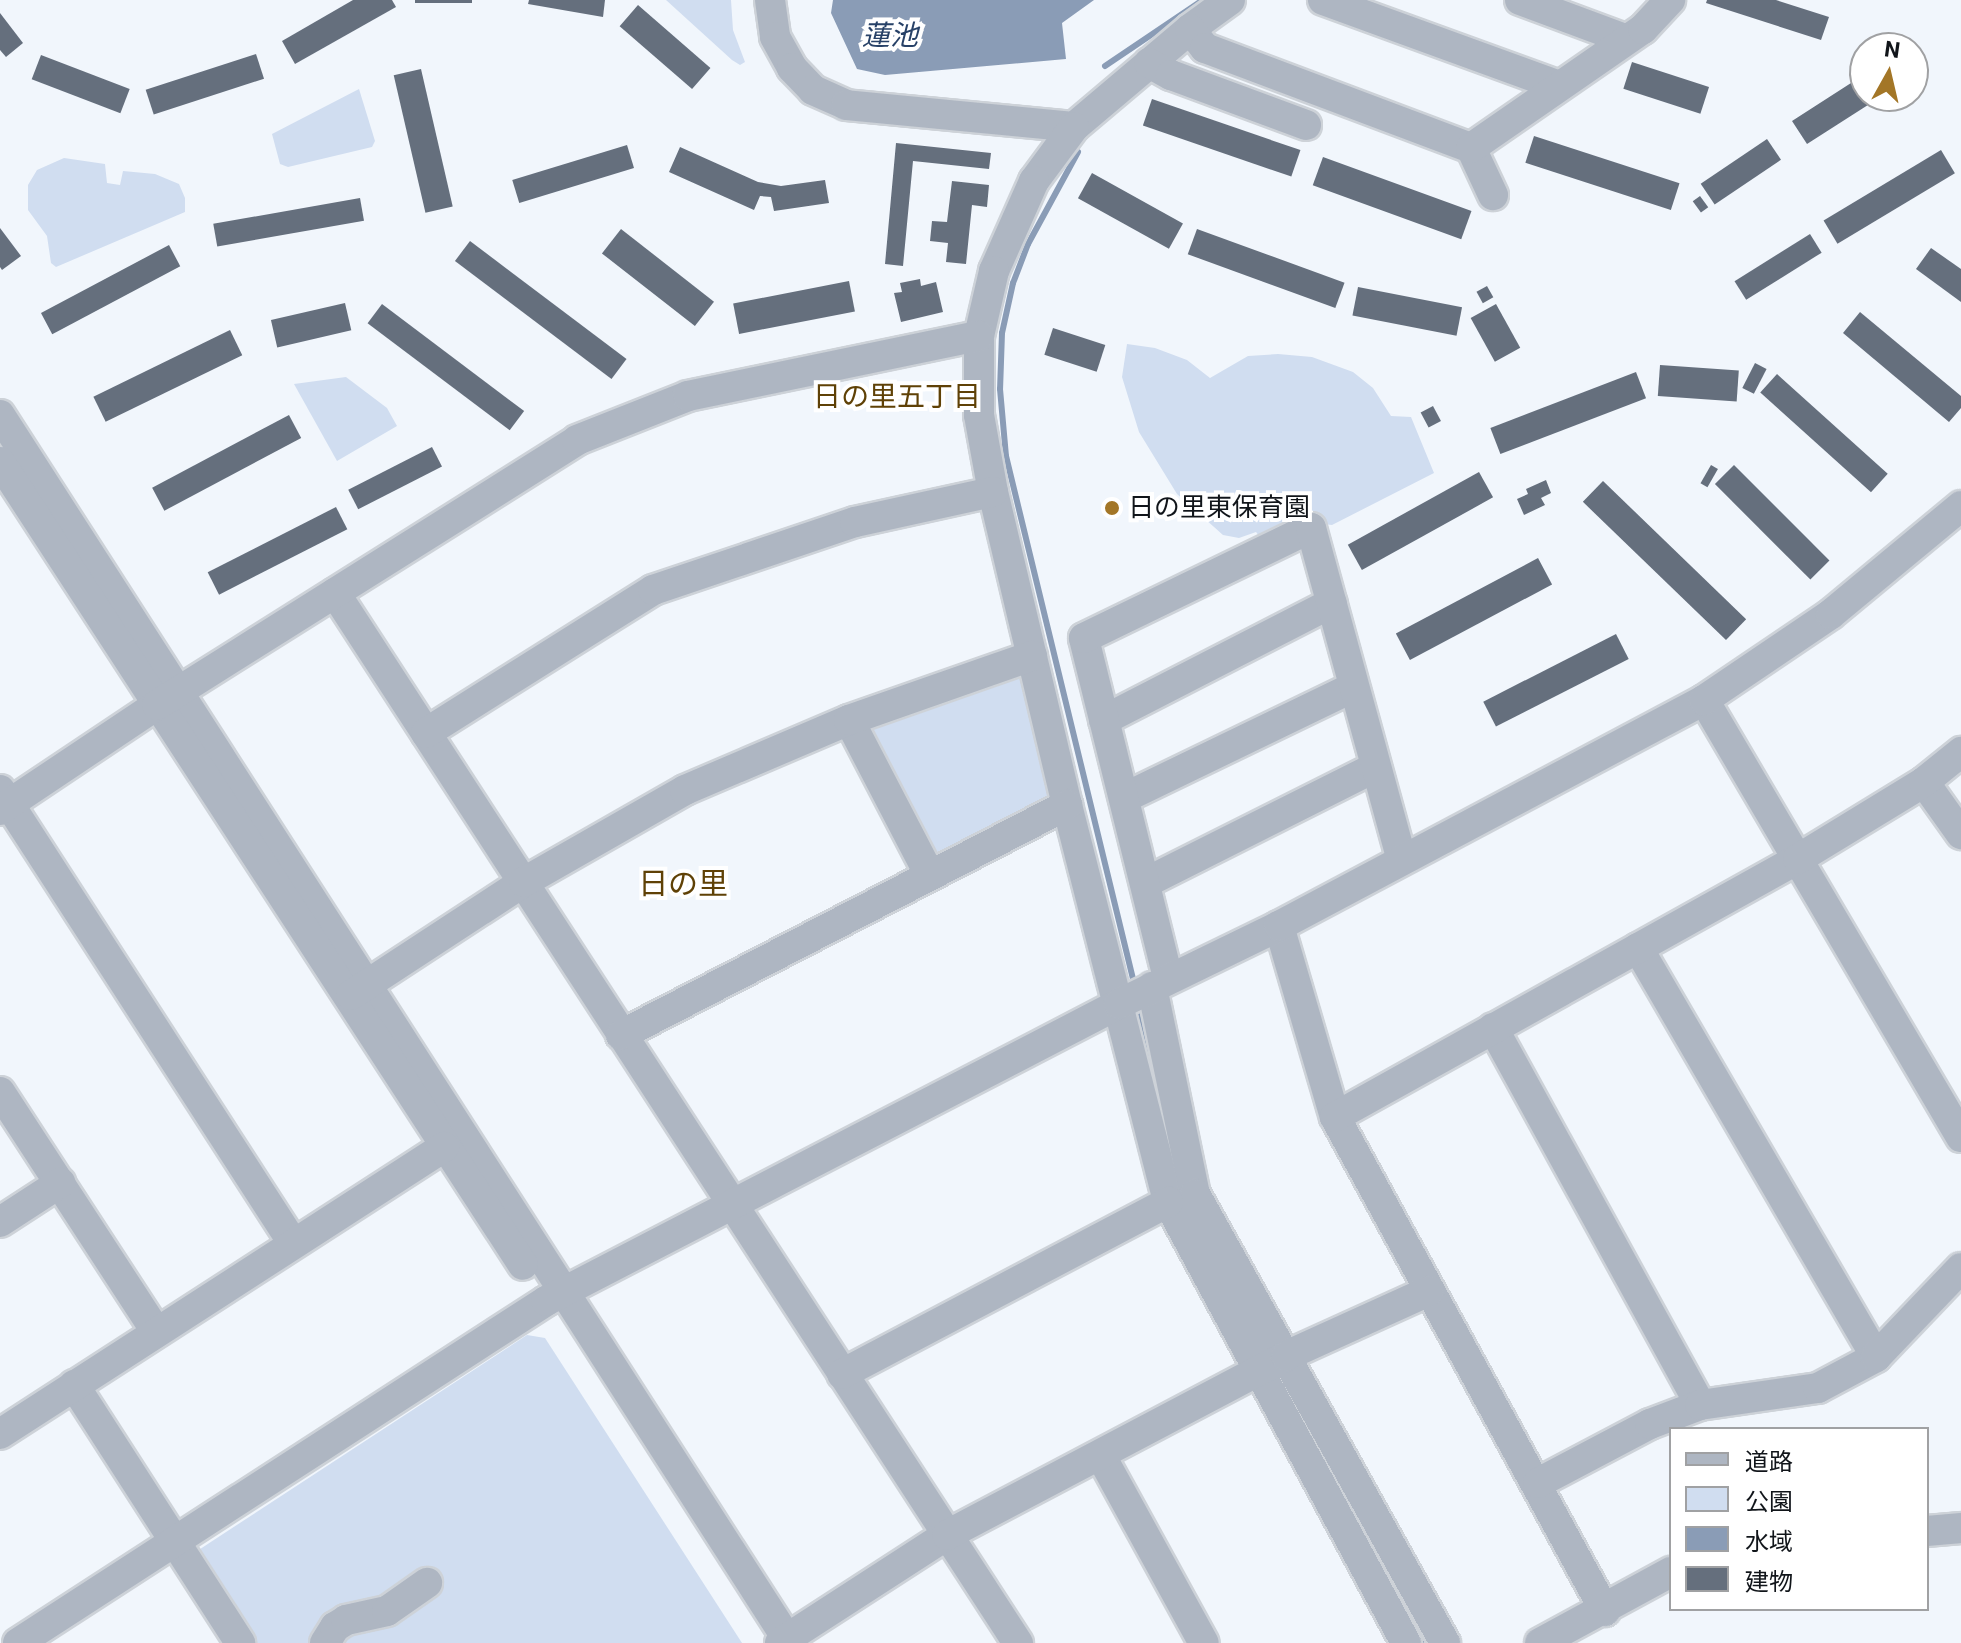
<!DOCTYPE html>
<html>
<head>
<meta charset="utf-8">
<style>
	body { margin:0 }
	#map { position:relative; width:1961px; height:1643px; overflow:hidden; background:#f1f6fc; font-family:Roboto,"Noto Sans JP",sans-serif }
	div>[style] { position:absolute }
	.green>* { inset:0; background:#d0ddf0 }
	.water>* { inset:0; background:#8a9cb6 }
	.stream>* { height:6px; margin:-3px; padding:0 3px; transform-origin:3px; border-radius:3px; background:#8a9cb6 }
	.building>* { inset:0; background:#656f7d; transform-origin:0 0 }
	.roads { filter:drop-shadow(2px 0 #cdd2d8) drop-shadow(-2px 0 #cdd2d8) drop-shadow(0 2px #cdd2d8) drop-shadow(0 -2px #cdd2d8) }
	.minor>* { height:30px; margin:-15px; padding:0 15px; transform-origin:15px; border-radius:15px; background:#aeb6c2 }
	.dots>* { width:22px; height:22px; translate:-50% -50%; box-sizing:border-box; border:4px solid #fff; border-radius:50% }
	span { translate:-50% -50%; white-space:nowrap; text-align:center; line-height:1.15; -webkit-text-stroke:8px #fff; paint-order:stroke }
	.poi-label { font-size:26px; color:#11151a }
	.left { translate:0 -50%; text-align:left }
	.water-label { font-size:28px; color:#274167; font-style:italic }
	.neighbourhood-label { font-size:28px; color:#5f4106 }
	.quarter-label { font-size:30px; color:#5f4106 }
	.legend { position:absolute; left:1669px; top:1427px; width:260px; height:184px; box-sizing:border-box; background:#fff; border:2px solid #a0a1a3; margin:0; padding:10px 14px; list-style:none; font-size:24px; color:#11151a }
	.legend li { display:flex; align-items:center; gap:16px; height:40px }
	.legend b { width:40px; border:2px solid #a0a1a3 }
	.north { position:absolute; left:1849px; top:32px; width:80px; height:80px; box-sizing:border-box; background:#fff; border:2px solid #a0a1a3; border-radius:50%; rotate:8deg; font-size:22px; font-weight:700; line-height:32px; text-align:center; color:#11151a }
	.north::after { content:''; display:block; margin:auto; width:28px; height:36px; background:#a37627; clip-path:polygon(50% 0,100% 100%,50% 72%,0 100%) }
</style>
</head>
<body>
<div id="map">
	<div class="green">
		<i style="clip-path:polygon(666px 0,731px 0,733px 30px,745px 62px,740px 65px,732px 60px)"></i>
		<i style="clip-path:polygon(359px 89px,375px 141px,372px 147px,288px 167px,280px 164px,272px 134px)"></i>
		<i style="clip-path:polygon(64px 158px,105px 164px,107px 183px,120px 185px,123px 171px,155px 174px,179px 184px,185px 198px,185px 212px,56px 267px,51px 263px,47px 236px,28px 210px,28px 185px,37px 170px)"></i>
		<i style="clip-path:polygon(1127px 344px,1155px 348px,1187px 360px,1210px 378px,1248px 356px,1278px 354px,1312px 357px,1353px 372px,1373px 388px,1391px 416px,1411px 417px,1434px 473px,1332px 525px,1323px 524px,1262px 540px,1256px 532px,1239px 538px,1223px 535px,1177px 494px,1139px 432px,1122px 377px)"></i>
		<i style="clip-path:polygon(346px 377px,387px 408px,397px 426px,337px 461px,294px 384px)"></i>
		<i style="clip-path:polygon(1025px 674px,1051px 800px,938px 860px,866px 724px)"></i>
		<i style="clip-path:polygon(527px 1335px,545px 1338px,742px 1643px,253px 1643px,194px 1553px)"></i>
	</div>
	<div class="water">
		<i style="clip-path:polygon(833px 0,1094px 0,1062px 23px,1066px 59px,885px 75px,857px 69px,831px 13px)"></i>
	</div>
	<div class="stream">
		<i style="left:1105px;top:66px;width:118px;rotate:-34deg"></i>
		<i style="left:1078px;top:152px;width:105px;rotate:118.5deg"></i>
		<i style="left:1028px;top:244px;width:42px;rotate:111deg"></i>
		<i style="left:1013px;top:283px;width:51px;rotate:102.4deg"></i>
		<i style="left:1002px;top:333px;width:56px;rotate:92deg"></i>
		<i style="left:1000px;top:389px;width:67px;rotate:84.9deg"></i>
		<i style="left:1006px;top:456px;width:546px;rotate:76.35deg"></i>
		<i style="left:1139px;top:1006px;width:140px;rotate:77.6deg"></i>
		<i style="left:1355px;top:1513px;width:148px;rotate:61.4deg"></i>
	</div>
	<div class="building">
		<i style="clip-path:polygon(353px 0,392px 0,396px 7px,295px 64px,282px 41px)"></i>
		<i style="left:415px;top:0;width:57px;height:3px"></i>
		<i style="clip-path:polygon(529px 0,605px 0,603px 17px,528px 4px)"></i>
		<i style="clip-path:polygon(1707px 0,1776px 0,1829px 17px,1821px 40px,1706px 3px)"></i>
		<i style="left:638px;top:5px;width:96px;height:28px;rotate:41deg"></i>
		<i style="clip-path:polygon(0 13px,23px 43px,6px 57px,0 50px)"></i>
		<i style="left:256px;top:54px;width:26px;height:116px;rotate:72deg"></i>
		<i style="left:41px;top:55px;width:95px;height:26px;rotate:21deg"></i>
		<i style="left:1632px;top:62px;width:81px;height:28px;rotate:18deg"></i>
		<i style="left:421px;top:69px;width:141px;height:28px;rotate:77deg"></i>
		<i style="clip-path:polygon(1865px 74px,1865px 96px,1882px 96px,1807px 144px,1792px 121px)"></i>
		<i style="left:1152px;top:99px;width:157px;height:28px;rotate:19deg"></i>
		<i style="left:1534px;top:136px;width:153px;height:28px;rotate:18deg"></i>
		<i style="left:1767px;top:139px;width:25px;height:80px;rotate:56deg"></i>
		<i style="clip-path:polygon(896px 143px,991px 153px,989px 169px,913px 161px,903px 266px,885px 264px)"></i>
		<i style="left:627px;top:145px;width:24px;height:120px;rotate:73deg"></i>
		<i style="clip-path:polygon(680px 147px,758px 182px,781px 186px,825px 180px,829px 203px,774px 211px,771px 197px,760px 196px,754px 210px,669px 172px)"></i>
		<i style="left:1941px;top:150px;width:27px;height:137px;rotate:59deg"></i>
		<i style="left:1323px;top:157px;width:158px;height:30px;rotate:20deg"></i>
		<i style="left:1092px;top:173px;width:104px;height:29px;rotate:29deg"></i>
		<i style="clip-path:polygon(952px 181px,989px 185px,987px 207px,972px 205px,966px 264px,946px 262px,948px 243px,930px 241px,932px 221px,947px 222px)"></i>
		<i style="left:1700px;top:196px;width:14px;height:9px;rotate:54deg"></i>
		<i style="left:360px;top:198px;width:23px;height:149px;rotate:80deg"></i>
		<i style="clip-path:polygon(0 228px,21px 256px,2px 270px,0 267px)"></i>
		<i style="left:621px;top:229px;width:118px;height:31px;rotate:38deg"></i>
		<i style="left:1197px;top:229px;width:157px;height:27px;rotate:20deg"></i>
		<i style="left:1810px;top:234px;width:22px;height:89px;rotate:58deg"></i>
		<i style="left:470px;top:241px;width:196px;height:25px;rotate:37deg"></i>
		<i style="left:169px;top:245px;width:24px;height:145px;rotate:62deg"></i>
		<i style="clip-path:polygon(1931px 248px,1961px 269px,1961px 302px,1916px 269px)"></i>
		<i style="clip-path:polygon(920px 279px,921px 286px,936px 282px,943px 312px,901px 322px,894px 293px,902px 292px,900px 283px)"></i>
		<i style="left:849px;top:281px;width:31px;height:118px;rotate:79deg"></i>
		<i style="left:1487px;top:286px;width:13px;height:12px;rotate:61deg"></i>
		<i style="left:1358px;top:287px;width:106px;height:29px;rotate:11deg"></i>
		<i style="left:345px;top:303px;width:28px;height:76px;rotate:77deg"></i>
		<i style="left:382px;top:304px;width:178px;height:24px;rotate:37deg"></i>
		<i style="left:1496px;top:304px;width:50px;height:29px;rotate:61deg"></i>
		<i style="clip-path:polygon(1860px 312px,1961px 396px,1961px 408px,1949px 422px,1843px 333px)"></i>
		<i style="left:1053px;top:328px;width:55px;height:28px;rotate:18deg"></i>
		<i style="left:230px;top:330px;width:28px;height:152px;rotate:64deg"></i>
		<i style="left:1755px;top:363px;width:13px;height:28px;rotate:27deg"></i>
		<i style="left:1660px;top:365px;width:79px;height:31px;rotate:4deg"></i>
		<i style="left:1636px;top:372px;width:28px;height:156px;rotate:69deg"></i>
		<i style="left:1777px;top:374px;width:149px;height:25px;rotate:42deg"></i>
		<i style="left:1433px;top:406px;width:17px;height:14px;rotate:62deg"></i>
		<i style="left:289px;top:415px;width:26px;height:155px;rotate:62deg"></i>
		<i style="left:432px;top:447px;width:22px;height:94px;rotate:63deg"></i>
		<i style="left:1711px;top:465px;width:8px;height:21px;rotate:30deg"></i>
		<i style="left:1734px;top:465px;width:135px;height:27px;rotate:45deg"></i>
		<i style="left:1479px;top:472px;width:29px;height:150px;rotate:61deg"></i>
		<i style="clip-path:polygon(1546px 480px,1551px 493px,1541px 498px,1545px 505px,1524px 515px,1517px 499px,1528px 494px,1526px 489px)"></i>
		<i style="left:1603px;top:481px;width:199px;height:29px;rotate:44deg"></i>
		<i style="left:336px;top:507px;width:25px;height:144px;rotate:63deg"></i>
		<i style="left:1538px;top:558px;width:30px;height:161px;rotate:62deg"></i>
		<i style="left:1616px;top:634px;width:28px;height:149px;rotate:63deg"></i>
	</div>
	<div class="roads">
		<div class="minor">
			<i style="left:770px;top:0;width:37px;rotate:82deg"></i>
			<i style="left:775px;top:37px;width:35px;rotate:61deg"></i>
			<i style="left:792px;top:68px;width:30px;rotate:46deg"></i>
			<i style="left:813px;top:90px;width:36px;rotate:24deg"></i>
			<i style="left:846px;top:105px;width:229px;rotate:5.5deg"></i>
			<i style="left:1230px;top:0;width:49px;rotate:144.1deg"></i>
			<i style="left:1190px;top:29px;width:152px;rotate:139.8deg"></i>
			<i style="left:1074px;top:127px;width:67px;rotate:126.5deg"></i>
			<i style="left:1034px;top:181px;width:98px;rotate:114deg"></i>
			<i style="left:994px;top:271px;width:67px;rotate:103deg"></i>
			<i style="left:979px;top:336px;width:79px;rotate:90deg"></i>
			<i style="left:979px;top:415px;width:78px;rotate:79.7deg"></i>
			<i style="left:993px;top:492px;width:322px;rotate:76.7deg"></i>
			<i style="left:1067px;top:805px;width:410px;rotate:75.7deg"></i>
			<i style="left:1168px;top:1202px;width:501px;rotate:61.65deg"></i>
			<i style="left:1323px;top:0;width:249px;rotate:20deg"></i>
			<i style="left:1520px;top:0;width:112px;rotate:20.4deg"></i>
			<i style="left:1190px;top:29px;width:24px;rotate:52deg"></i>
			<i style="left:1205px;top:48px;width:284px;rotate:20.6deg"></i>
			<i style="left:1471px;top:148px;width:52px;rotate:64.9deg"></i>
			<i style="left:1149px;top:63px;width:25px;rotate:29deg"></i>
			<i style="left:1171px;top:75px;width:144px;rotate:20.3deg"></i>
			<i style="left:1471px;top:148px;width:209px;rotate:-34.7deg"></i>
			<i style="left:1643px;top:29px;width:40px;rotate:-47deg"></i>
			<i style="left:0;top:415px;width:1460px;rotate:57.25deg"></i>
			<i style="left:0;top:462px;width:958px;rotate:56.92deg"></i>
			<i style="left:335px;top:593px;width:1253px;rotate:56.96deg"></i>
			<i style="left:1704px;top:700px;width:507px;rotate:59.54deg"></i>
			<i style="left:849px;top:720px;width:174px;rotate:62.5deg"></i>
			<i style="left:1104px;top:720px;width:256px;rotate:-27.2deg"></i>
			<i style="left:426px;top:733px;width:268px;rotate:-32.2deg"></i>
			<i style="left:653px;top:590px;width:213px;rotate:-18.6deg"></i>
			<i style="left:855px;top:522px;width:141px;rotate:-12.3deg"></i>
			<i style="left:1924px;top:782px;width:64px;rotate:54.6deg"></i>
			<i style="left:0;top:790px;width:539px;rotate:57.11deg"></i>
			<i style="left:1124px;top:798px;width:255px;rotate:-25.8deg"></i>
			<i style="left:0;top:810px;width:189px;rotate:-33.8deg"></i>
			<i style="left:157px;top:705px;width:497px;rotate:-32.2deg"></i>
			<i style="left:577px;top:440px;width:119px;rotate:-21.6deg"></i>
			<i style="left:688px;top:396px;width:297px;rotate:-11.7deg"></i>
			<i style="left:1145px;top:883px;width:258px;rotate:-26.7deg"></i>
			<i style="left:1279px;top:926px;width:199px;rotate:73.7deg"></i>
			<i style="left:1335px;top:1117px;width:563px;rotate:61.34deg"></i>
			<i style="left:1638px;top:948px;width:473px;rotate:59.8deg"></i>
			<i style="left:1168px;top:978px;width:350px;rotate:-103.9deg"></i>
			<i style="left:1084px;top:638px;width:252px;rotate:-25.9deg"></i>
			<i style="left:1311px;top:528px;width:342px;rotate:74.7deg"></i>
			<i style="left:1152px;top:987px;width:211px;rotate:78.3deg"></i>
			<i style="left:1195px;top:1194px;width:514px;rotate:60.89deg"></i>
			<i style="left:351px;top:995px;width:207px;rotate:-33.2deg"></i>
			<i style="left:524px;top:882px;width:185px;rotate:-29.7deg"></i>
			<i style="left:685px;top:790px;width:178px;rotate:-23.1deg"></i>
			<i style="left:849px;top:720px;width:194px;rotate:-19.3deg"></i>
			<i style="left:1493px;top:1028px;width:430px;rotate:61.2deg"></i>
			<i style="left:621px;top:1035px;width:502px;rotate:-27.28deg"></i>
			<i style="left:0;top:1092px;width:285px;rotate:56.9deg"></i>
			<i style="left:1335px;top:1117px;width:530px;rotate:-29.13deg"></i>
			<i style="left:1798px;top:859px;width:148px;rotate:-31.4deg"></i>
			<i style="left:1924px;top:782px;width:48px;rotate:-39deg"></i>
			<i style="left:0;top:1222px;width:72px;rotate:-33deg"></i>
			<i style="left:842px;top:1374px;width:369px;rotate:-27.8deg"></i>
			<i style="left:74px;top:1385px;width:307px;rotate:57.2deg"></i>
			<i style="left:0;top:1434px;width:529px;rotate:-32.88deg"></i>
			<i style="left:1101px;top:1456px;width:213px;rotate:61.2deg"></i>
			<i style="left:1538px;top:1483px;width:127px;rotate:-27.8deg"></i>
			<i style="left:1650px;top:1424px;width:53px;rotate:-20.8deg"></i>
			<i style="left:1700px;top:1405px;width:119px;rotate:-8.2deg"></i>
			<i style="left:1818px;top:1388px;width:66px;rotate:-28.1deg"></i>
			<i style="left:1876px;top:1357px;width:123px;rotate:-46.3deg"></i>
			<i style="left:1927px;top:1531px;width:34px;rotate:-5deg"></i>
			<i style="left:18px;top:1643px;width:629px;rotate:-32.93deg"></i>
			<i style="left:546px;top:1301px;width:645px;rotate:-27.4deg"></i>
			<i style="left:1119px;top:1004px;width:178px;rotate:-26deg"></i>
			<i style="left:1279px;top:926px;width:481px;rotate:-28deg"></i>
			<i style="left:1704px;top:700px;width:153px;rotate:-34.1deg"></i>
			<i style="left:1831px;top:614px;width:169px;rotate:-39.7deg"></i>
			<i style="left:325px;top:1643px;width:19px;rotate:-58deg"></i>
			<i style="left:335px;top:1627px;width:13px;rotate:-32deg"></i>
			<i style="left:346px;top:1620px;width:42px;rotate:-12.4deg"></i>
			<i style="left:387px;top:1611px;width:49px;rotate:-35deg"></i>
			<i style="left:780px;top:1643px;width:199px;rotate:-32.9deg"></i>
			<i style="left:947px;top:1535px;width:383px;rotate:-27.8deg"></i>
			<i style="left:1286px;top:1356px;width:157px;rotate:-24.4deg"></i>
			<i style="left:1540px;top:1643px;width:149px;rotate:-28.5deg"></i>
		</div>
	</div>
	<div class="dots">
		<i style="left:1112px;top:508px;background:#a37627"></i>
	</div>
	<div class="poi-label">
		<span class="left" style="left:1128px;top:508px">日の里東保育園</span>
	</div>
	<div class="water-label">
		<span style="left:890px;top:36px">蓮池</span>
	</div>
	<div class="neighbourhood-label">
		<span style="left:897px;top:397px">日の里五丁目</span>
	</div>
	<div class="quarter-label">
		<span style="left:683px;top:884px">日の里</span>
	</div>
	<ul class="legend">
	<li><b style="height:10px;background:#aeb6c2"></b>道路</li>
	<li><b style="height:22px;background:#d0ddf0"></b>公園</li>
	<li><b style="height:22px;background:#8a9cb6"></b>水域</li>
	<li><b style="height:22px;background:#656f7d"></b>建物</li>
	</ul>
	<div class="north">N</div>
</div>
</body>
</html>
